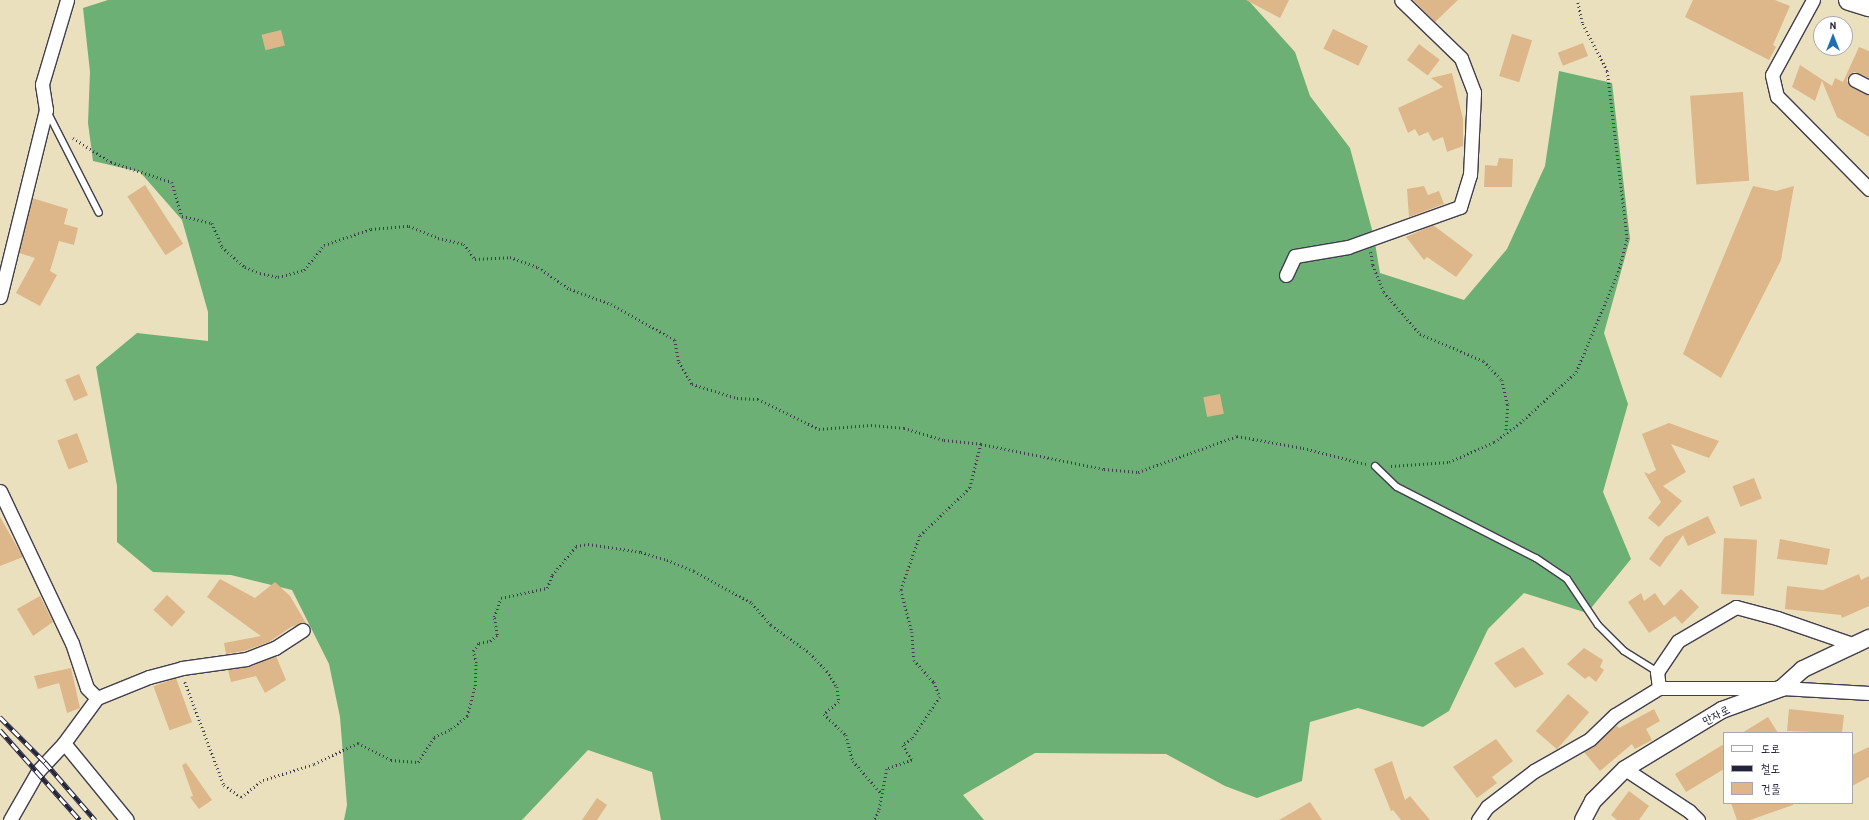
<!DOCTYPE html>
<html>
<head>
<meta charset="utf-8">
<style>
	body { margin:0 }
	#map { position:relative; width:1869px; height:820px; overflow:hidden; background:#eae0bd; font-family:"Patrick Hand","Poor Story",sans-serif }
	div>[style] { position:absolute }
	.forest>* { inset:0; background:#6cb075 }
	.building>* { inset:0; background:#ddb789; transform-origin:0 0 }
	.path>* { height:2.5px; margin-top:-1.25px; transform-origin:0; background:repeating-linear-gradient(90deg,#403e4e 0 1px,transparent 0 4px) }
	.roads { filter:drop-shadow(1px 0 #403e4e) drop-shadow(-1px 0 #403e4e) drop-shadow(0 1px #403e4e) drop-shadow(0 -1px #403e4e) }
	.service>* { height:6px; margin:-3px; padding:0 3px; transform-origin:3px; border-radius:3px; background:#fff }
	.minor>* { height:13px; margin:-6.5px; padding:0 6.5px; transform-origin:6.5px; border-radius:6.5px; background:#fff }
	.tertiary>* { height:16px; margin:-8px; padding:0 8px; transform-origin:8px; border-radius:8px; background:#fff }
	.primary>* { height:20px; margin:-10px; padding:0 10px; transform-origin:10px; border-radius:10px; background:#fff }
	.rail>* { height:4.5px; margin-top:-2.25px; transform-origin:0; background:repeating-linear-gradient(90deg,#fff 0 9px,#22223b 0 18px); box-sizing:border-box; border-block:1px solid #22223b }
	span { translate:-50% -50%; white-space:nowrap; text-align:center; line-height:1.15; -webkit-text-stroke:3px #fff; paint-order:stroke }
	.street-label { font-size:12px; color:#22223b }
	.legend { position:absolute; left:1723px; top:732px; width:130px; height:72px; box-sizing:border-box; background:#fff; border:1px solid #a7a7b1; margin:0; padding:5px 7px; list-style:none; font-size:12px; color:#22223b }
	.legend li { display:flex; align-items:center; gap:8px; height:20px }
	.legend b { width:20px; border:1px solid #a7a7b1 }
	.north { position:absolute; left:1813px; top:16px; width:40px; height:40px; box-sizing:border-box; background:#fff; border:1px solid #a7a7b1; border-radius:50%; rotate:0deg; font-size:11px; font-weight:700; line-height:16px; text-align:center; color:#22223b }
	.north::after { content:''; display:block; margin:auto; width:14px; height:18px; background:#1f6fb2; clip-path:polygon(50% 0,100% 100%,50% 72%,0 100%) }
</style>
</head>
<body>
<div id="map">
	<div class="forest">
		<i style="clip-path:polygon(108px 0,1248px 0,1295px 52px,1310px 96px,1350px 148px,1374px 237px,1380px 273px,1464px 300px,1507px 249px,1545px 166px,1559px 71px,1612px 83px,1630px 239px,1604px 333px,1628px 404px,1603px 492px,1631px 559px,1587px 613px,1524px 593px,1488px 629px,1449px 711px,1423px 727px,1358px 708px,1310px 722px,1302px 781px,1257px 798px,1225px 786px,1166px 754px,1035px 753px,963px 795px,984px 820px,661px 820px,652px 772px,588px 750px,522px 820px,344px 820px,347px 805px,340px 717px,329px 664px,292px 590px,231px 575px,153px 572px,117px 542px,117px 486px,96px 367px,137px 333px,208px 341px,208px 312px,182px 220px,140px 172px,93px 161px,88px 123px,90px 72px,83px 8px)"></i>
	</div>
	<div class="building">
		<i style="clip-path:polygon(1246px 0,1289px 0,1280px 18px)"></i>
		<i style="clip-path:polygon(1413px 0,1458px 0,1435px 22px)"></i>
		<i style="clip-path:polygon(1693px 0,1775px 0,1790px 6px,1773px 45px,1776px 47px,1769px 60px,1685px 17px)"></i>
		<i style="left:1333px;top:29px;width:39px;height:22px;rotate:26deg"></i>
		<i style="left:281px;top:30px;width:16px;height:20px;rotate:76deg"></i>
		<i style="left:1512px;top:34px;width:21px;height:44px;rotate:17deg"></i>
		<i style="left:1583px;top:43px;width:14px;height:27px;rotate:69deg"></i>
		<i style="left:1419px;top:44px;width:26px;height:20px;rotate:37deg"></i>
		<i style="clip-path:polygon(1859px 47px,1869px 51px,1869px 78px,1854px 72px,1848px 76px,1847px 81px,1851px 87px,1869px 95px,1869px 137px,1837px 117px,1822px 81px,1815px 101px,1792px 87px,1800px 65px,1832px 86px,1835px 78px,1843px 82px)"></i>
		<i style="clip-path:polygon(1452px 73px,1463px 119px,1463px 146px,1447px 152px,1443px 137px,1433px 141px,1428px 132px,1419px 136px,1415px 129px,1408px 133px,1398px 108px,1443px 87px,1431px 78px)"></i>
		<i style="left:1743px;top:92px;width:89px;height:53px;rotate:86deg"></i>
		<i style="clip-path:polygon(1499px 158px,1513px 159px,1512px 187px,1484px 187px,1485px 165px,1497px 166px)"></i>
		<i style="left:145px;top:185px;width:70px;height:21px;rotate:57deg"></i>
		<i style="clip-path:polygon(1424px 186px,1428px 195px,1439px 191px,1444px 204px,1409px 217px,1407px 189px)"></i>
		<i style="clip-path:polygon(1753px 186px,1776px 191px,1794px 186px,1781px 260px,1721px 378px,1683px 354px)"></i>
		<i style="clip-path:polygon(32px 198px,68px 209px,64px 224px,78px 228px,74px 245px,59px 241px,50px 271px,57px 275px,40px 306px,16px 293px,35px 258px,19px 253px)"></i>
		<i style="clip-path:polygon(1433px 225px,1473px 255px,1456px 277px,1427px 257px,1424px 260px,1406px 237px)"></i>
		<i style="left:79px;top:374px;width:23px;height:15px;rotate:67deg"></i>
		<i style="left:1220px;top:394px;width:20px;height:17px;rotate:79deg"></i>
		<i style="clip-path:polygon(1669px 423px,1719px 441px,1709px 458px,1671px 444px,1686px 472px,1663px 486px,1682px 501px,1659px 527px,1648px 518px,1661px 502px,1644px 472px,1649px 474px,1656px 470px,1642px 434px)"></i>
		<i style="left:77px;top:433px;width:31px;height:21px;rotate:69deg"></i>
		<i style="left:1754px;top:478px;width:22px;height:23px;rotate:69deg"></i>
		<i style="clip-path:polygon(1708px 516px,1716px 533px,1688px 546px,1683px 535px,1660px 567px,1649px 559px,1665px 537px)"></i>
		<i style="clip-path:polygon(0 517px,23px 557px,0 566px)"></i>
		<i style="left:1724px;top:538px;width:33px;height:56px;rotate:3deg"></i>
		<i style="clip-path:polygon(1780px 539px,1830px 549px,1827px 565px,1777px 559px)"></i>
		<i style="clip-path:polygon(1859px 574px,1861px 580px,1869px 576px,1869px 606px,1842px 618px,1841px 615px,1785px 609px,1787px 586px,1823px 590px)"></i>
		<i style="clip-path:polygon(220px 579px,255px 598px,275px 582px,290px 596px,306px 623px,291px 627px,269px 642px,244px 651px,226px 654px,224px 643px,261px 636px,207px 597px)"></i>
		<i style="clip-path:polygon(1681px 589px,1699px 607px,1682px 624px,1675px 616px,1649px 633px,1628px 602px,1641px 593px,1644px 601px,1655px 593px,1664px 606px)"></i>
		<i style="left:167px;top:595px;width:25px;height:20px;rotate:43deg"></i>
		<i style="clip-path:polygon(40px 596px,53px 622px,33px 636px,17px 609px)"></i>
		<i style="clip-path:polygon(1523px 647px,1544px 674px,1515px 688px,1494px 663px)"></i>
		<i style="clip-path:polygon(1584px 648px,1603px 660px,1600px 667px,1604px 670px,1596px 682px,1589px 676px,1585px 679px,1567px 664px)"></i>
		<i style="clip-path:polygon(276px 656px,286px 680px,265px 693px,256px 676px,231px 682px,228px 670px,249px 667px)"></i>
		<i style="clip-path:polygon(71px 668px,80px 708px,67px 713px,59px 683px,38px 689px,34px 676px)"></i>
		<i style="left:176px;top:678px;width:47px;height:24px;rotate:70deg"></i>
		<i style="left:1568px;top:694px;width:28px;height:49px;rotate:41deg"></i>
		<i style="clip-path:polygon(1654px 709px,1660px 721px,1646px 729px,1652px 740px,1635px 749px,1632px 744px,1600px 771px,1584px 752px,1612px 729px,1617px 726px,1619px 728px)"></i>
		<i style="clip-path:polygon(1789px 709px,1844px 715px,1842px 733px,1787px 731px)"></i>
		<i style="clip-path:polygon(1768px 717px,1778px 733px,1742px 733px)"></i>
		<i style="clip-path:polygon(1496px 739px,1513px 761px,1492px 777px,1497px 783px,1477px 798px,1453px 767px)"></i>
		<i style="clip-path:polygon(1724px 744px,1724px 769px,1686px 792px,1675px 774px)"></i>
		<i style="clip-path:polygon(1869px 747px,1869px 777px,1852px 786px,1852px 755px)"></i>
		<i style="clip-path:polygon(1392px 761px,1405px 800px,1410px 796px,1430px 820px,1401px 820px,1393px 810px,1391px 811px,1374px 769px)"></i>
		<i style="clip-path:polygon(186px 763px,212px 800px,199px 809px,190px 797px,193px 796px,182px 765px)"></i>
		<i style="clip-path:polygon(1629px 791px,1649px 806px,1639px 820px,1617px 820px,1611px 815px)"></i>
		<i style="clip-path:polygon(597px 798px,607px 805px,597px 820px,582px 820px)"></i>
		<i style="clip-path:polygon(1310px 802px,1322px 820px,1279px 820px)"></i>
		<i style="clip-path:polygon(1731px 803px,1793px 803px,1793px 805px,1750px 820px,1737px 820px)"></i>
	</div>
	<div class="path">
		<i style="left:73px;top:138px;width:45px;rotate:32.3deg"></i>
		<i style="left:111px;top:162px;width:64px;rotate:18.2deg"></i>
		<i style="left:172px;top:182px;width:35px;rotate:74deg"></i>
		<i style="left:182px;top:216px;width:31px;rotate:13deg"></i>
		<i style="left:212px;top:223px;width:26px;rotate:67deg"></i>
		<i style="left:222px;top:247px;width:30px;rotate:41deg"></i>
		<i style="left:245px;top:267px;width:16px;rotate:22deg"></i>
		<i style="left:260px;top:273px;width:18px;rotate:13deg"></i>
		<i style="left:278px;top:277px;width:27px;rotate:-15deg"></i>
		<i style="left:304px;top:270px;width:32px;rotate:-51deg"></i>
		<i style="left:324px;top:245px;width:50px;rotate:-18.8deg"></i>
		<i style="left:371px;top:229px;width:38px;rotate:-5deg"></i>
		<i style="left:409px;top:226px;width:31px;rotate:22deg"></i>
		<i style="left:438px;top:238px;width:27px;rotate:13deg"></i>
		<i style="left:464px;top:244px;width:19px;rotate:54deg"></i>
		<i style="left:475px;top:259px;width:35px;rotate:-3deg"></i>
		<i style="left:510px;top:257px;width:30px;rotate:20deg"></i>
		<i style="left:538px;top:267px;width:39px;rotate:35deg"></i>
		<i style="left:570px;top:289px;width:44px;rotate:20.1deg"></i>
		<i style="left:611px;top:304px;width:73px;rotate:29.4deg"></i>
		<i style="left:675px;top:340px;width:22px;rotate:80deg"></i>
		<i style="left:679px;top:362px;width:26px;rotate:59deg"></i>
		<i style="left:692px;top:384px;width:47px;rotate:17.3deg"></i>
		<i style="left:737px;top:398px;width:21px;rotate:3deg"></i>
		<i style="left:758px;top:399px;width:68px;rotate:26.2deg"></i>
		<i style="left:819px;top:429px;width:52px;rotate:-4.4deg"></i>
		<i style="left:871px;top:425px;width:33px;rotate:5deg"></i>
		<i style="left:904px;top:428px;width:42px;rotate:16.7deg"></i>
		<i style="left:944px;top:440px;width:37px;rotate:6deg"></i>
		<i style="left:981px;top:444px;width:45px;rotate:104deg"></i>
		<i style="left:970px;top:488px;width:69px;rotate:136.2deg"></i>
		<i style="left:920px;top:536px;width:57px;rotate:109.4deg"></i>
		<i style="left:901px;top:590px;width:43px;rotate:75.3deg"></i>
		<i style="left:912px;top:632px;width:28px;rotate:86deg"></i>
		<i style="left:914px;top:660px;width:30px;rotate:48deg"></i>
		<i style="left:934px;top:682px;width:16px;rotate:68deg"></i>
		<i style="left:940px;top:697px;width:50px;rotate:123.7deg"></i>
		<i style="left:912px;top:739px;width:11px;rotate:146deg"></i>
		<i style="left:903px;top:745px;width:17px;rotate:59deg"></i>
		<i style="left:912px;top:760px;width:27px;rotate:160deg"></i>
		<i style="left:887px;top:769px;width:43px;rotate:100.8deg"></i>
		<i style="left:879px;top:811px;width:10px;rotate:119deg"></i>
		<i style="left:1371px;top:252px;width:13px;rotate:81deg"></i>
		<i style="left:1373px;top:265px;width:29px;rotate:68deg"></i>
		<i style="left:1384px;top:292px;width:55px;rotate:49.4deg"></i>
		<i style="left:1420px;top:334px;width:69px;rotate:22.9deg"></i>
		<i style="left:1484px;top:361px;width:26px;rotate:47deg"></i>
		<i style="left:1502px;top:380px;width:26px;rotate:77deg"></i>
		<i style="left:1508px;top:405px;width:28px;rotate:94deg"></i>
		<i style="left:981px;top:444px;width:126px;rotate:11.5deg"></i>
		<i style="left:1104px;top:469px;width:34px;rotate:5deg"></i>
		<i style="left:1138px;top:472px;width:105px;rotate:-20deg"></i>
		<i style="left:1237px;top:436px;width:67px;rotate:10.3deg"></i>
		<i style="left:1303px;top:448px;width:65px;rotate:14.3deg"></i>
		<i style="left:1391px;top:466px;width:58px;rotate:-3.9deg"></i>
		<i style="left:1449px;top:462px;width:49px;rotate:-24deg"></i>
		<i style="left:1494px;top:442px;width:32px;rotate:-36deg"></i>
		<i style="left:1520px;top:423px;width:76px;rotate:-42.3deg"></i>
		<i style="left:1576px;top:372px;width:108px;rotate:-67.2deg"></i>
		<i style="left:1618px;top:272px;width:34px;rotate:-75deg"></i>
		<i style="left:1627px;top:239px;width:169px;rotate:-96.8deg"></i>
		<i style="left:1607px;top:71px;width:54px;rotate:-117.5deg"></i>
		<i style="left:1582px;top:23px;width:24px;rotate:-102deg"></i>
		<i style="left:185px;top:682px;width:110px;rotate:69.3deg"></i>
		<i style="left:224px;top:785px;width:21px;rotate:35deg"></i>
		<i style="left:241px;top:797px;width:28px;rotate:-38deg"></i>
		<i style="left:263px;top:780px;width:53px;rotate:-17.4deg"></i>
		<i style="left:314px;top:764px;width:49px;rotate:-25.5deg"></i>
		<i style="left:358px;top:743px;width:37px;rotate:27deg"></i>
		<i style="left:391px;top:760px;width:27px;rotate:4deg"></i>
		<i style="left:418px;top:762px;width:30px;rotate:-57deg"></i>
		<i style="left:434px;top:737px;width:19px;rotate:-25deg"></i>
		<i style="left:451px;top:729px;width:21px;rotate:-39deg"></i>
		<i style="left:467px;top:716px;width:31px;rotate:-75deg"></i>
		<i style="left:475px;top:686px;width:23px;rotate:-88deg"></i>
		<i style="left:476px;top:663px;width:12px;rotate:-104deg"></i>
		<i style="left:473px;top:651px;width:10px;rotate:-53deg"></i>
		<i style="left:479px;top:643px;width:11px;rotate:-10deg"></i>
		<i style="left:490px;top:641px;width:9px;rotate:-41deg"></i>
		<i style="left:497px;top:635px;width:18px;rotate:-99deg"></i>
		<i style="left:494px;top:617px;width:20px;rotate:-70deg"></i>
		<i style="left:501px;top:598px;width:47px;rotate:-12.3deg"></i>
		<i style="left:547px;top:588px;width:14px;rotate:-69deg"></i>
		<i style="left:552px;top:575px;width:38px;rotate:-50deg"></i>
		<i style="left:576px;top:546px;width:12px;rotate:-9deg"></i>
		<i style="left:588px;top:544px;width:54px;rotate:8.6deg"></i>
		<i style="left:641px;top:552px;width:27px;rotate:17deg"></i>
		<i style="left:667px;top:560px;width:29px;rotate:22deg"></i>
		<i style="left:694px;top:571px;width:66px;rotate:28.9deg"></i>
		<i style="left:752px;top:603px;width:29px;rotate:49deg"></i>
		<i style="left:771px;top:625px;width:48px;rotate:35.7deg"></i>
		<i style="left:810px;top:653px;width:25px;rotate:47deg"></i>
		<i style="left:827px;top:671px;width:19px;rotate:58deg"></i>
		<i style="left:837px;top:687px;width:15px;rotate:82deg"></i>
		<i style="left:839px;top:702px;width:19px;rotate:141deg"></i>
		<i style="left:824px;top:714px;width:30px;rotate:44deg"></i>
		<i style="left:846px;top:735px;width:27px;rotate:75deg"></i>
		<i style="left:853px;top:761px;width:44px;rotate:48.7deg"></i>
	</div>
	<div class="roads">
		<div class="service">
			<i style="left:47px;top:111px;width:114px;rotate:63deg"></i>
			<i style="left:1375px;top:466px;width:30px;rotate:44deg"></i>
			<i style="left:1397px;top:487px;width:156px;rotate:27.1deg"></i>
			<i style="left:1536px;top:558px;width:37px;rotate:34deg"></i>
			<i style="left:1567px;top:579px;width:55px;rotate:56deg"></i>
			<i style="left:1598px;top:625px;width:37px;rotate:45deg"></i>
			<i style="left:1624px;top:651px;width:39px;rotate:32deg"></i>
		</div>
		<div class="minor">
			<i style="left:1813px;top:0;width:85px;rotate:118.7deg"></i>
			<i style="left:1772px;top:75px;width:22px;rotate:77deg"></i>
			<i style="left:1777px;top:96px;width:131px;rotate:45.3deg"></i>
			<i style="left:1855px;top:80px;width:16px;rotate:27deg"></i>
			<i style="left:1286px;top:275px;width:21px;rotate:-65deg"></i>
			<i style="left:1295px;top:256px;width:54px;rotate:-9.6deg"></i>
			<i style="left:1348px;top:247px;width:119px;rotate:-19.7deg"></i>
			<i style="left:1460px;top:207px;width:34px;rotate:-73deg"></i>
			<i style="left:1470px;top:175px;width:83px;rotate:-87.2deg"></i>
			<i style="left:1474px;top:92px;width:36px;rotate:-111deg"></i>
			<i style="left:1461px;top:58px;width:83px;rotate:-136deg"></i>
			<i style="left:0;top:297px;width:193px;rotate:-76.2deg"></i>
			<i style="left:46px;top:110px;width:26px;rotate:-99deg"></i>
			<i style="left:42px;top:84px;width:88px;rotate:-73.4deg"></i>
			<i style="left:0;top:491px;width:168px;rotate:64.7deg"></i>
			<i style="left:72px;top:643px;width:47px;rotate:71.6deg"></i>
			<i style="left:87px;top:688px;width:14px;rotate:45deg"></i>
			<i style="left:97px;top:698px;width:56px;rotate:126.3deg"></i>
			<i style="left:64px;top:743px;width:99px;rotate:50.7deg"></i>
			<i style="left:1659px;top:688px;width:16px;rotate:-97deg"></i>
			<i style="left:1657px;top:672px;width:37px;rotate:-56deg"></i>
			<i style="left:1678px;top:641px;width:67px;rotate:-30.4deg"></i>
			<i style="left:1736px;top:607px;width:42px;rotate:15deg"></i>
			<i style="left:1777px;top:618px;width:83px;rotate:19.1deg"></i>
			<i style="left:97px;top:698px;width:56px;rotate:-22deg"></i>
			<i style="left:149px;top:677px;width:34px;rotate:-15deg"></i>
			<i style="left:182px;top:668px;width:65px;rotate:-8deg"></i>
			<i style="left:246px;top:659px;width:31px;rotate:-21deg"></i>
			<i style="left:275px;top:648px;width:33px;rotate:-33deg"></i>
			<i style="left:1625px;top:769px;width:77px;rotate:33.3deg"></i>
			<i style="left:1689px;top:811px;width:13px;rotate:45deg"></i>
			<i style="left:10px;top:820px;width:56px;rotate:-60.3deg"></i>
			<i style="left:38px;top:771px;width:38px;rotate:-47deg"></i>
			<i style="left:1478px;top:820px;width:16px;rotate:-55deg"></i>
			<i style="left:1487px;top:807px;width:59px;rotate:-37.5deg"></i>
			<i style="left:1534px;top:771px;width:64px;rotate:-29.7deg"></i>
			<i style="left:1590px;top:739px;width:35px;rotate:-44deg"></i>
			<i style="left:1615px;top:715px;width:52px;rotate:-31.5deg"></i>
			<i style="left:1659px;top:688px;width:123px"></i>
			<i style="left:1782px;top:688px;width:87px;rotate:3.3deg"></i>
		</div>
		<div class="tertiary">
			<i style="left:1583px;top:820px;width:21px;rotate:-62deg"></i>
			<i style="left:1593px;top:801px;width:45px;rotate:-45deg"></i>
			<i style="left:1625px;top:769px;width:114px;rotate:-31.3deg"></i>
			<i style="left:1722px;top:710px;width:64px;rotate:-20.1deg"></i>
			<i style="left:1782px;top:688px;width:28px;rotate:-42deg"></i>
			<i style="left:1803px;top:669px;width:73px;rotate:-25.2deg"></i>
		</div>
		<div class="primary">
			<i style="left:1849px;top:0;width:21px;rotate:17deg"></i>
		</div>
	</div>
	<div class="rail">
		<i style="left:0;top:717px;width:64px;rotate:45deg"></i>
		<i style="left:45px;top:762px;width:77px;rotate:49.2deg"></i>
		<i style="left:0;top:730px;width:120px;rotate:48.4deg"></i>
	</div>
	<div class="street-label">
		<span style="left:1716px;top:715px;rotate:-27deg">만자로</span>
	</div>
	<ul class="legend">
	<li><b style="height:5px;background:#fff"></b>도로</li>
	<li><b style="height:5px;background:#22223b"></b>철도</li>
	<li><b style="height:11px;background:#ddb789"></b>건물</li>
	</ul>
	<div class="north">N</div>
</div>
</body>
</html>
